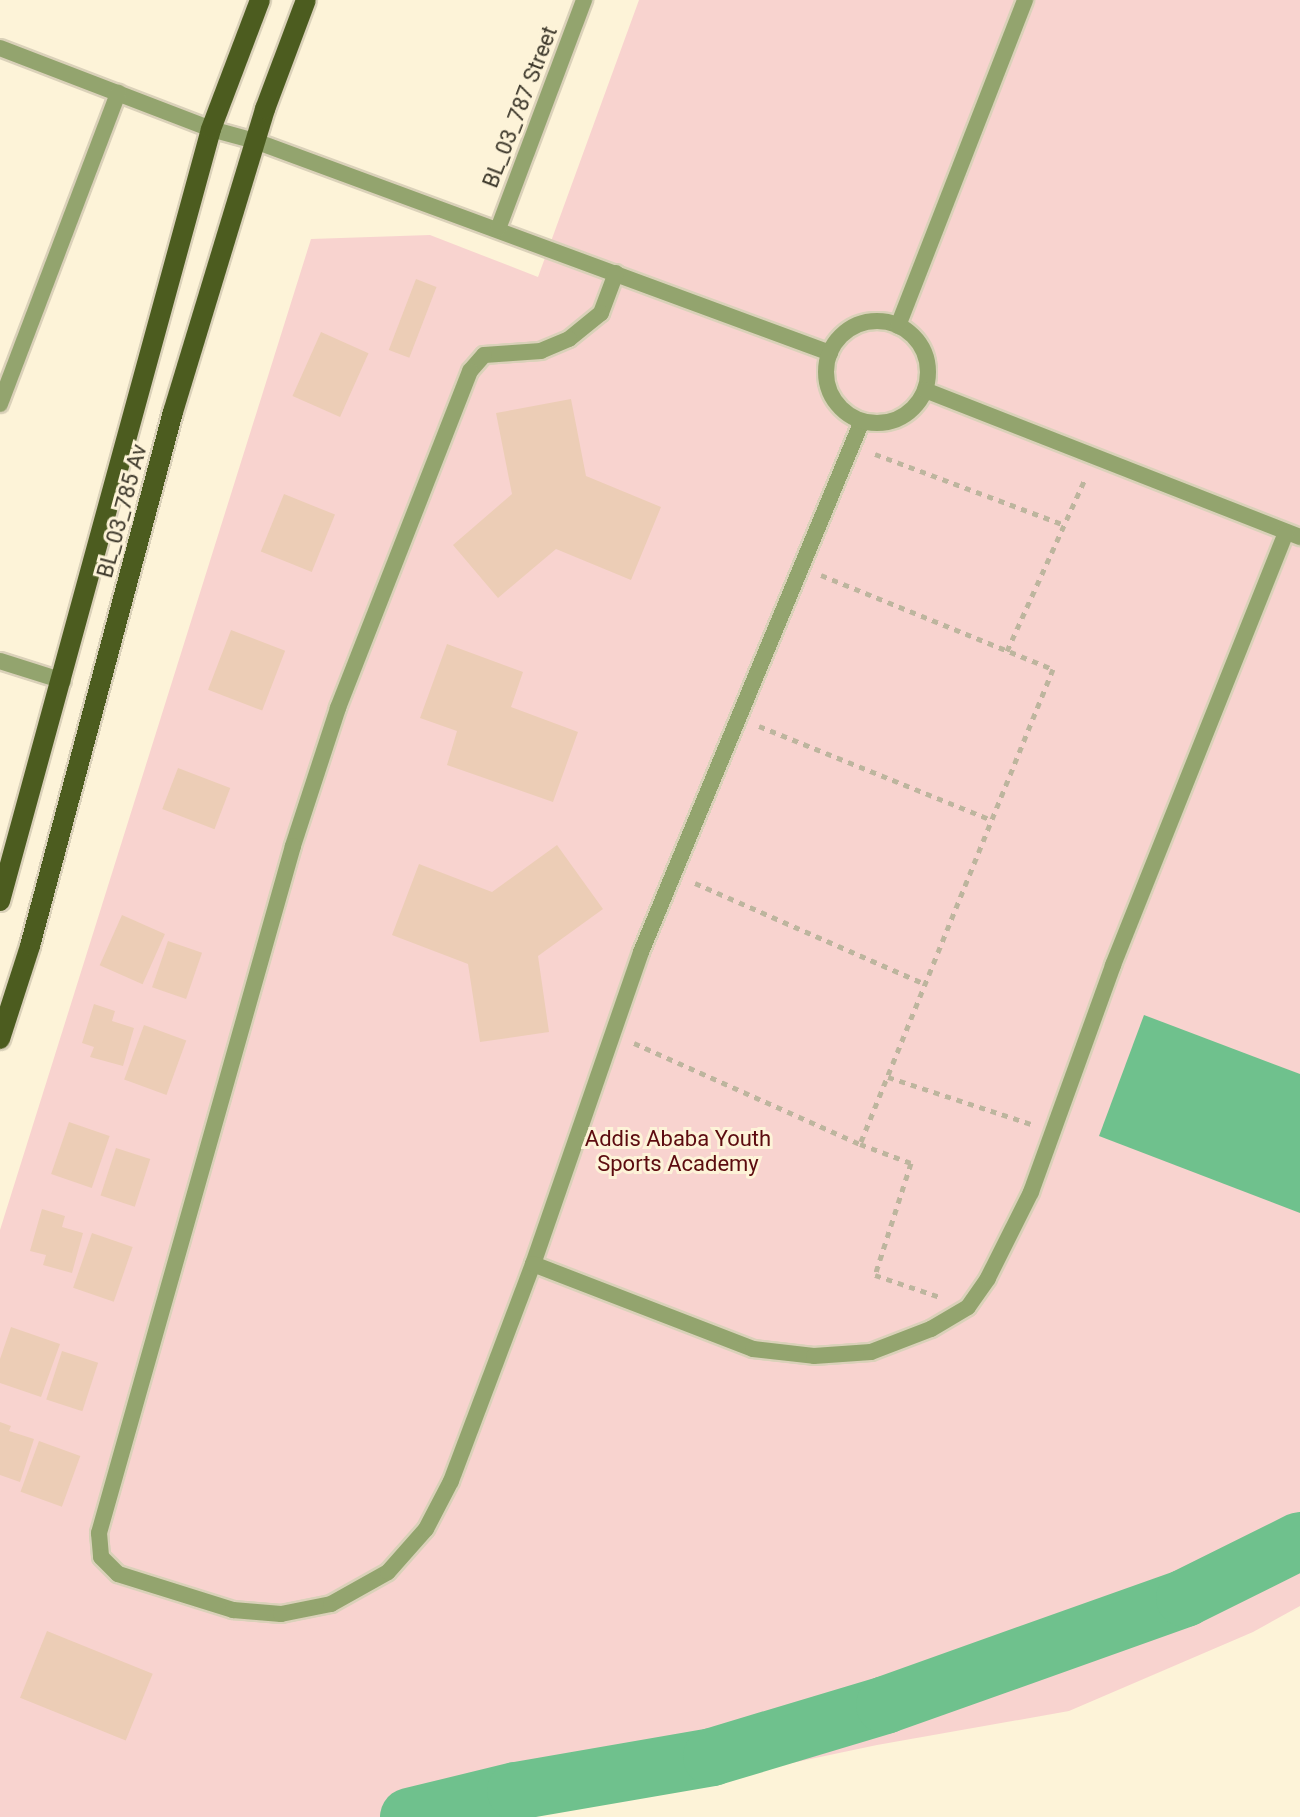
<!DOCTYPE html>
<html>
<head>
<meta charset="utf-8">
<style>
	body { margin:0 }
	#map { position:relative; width:1300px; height:1817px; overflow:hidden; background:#fdf3d8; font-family:Roboto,sans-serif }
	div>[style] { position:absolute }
	.green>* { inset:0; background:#f8d3cf }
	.water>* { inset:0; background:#6fc18d }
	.river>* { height:58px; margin:-29px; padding:0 29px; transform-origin:29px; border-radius:29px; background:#6fc18d }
	.building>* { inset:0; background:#eccdb6; transform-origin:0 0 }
	.path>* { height:5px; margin-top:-2.5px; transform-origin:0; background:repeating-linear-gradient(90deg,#bdb59e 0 6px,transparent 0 12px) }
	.roads { filter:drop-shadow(2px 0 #dad1b9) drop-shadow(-2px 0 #dad1b9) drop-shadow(0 2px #dad1b9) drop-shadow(0 -2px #dad1b9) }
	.minor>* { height:16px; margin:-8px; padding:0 8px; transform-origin:8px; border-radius:8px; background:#93a46e }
	.minor>.ring { margin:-8px; padding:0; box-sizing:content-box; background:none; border:16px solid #93a46e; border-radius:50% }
	.primary>* { height:20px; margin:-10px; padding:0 10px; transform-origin:10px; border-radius:10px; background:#4c5c1f }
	span { translate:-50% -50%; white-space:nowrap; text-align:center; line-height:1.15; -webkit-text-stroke:6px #fdf3d8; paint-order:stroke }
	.street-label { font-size:22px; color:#3d382b }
	.park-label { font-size:22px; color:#5c0b0f }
</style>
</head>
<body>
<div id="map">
	<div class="green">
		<i style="clip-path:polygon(639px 0,1300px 0,1300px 1606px,1253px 1632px,1069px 1711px,877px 1745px,534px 1817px,0 1817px,0 1230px,311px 239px,430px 235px,538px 277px)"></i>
	</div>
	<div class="water">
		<i style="clip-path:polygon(1144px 1015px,1300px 1074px,1300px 1213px,1099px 1136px)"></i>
	</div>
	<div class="river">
		<i style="left:409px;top:1817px;width:110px;rotate:-13.7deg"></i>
		<i style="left:516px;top:1791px;width:199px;rotate:-9.8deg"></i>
		<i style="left:712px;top:1757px;width:181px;rotate:-16.7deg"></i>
		<i style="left:885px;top:1705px;width:319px;rotate:-19.6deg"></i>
		<i style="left:1185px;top:1598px;width:128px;rotate:-26.4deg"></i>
	</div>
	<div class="building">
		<i style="left:416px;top:279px;width:22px;height:76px;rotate:21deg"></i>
		<i style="left:321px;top:332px;width:52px;height:70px;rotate:24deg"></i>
		<i style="clip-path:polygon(571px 399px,586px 476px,661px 507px,631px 580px,556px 549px,498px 598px,453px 545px,512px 494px,496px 413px)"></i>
		<i style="left:284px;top:494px;width:55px;height:62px;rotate:22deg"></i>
		<i style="left:231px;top:630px;width:58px;height:64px;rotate:21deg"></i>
		<i style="clip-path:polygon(447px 644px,523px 672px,511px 707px,578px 732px,553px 802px,447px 765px,457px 731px,420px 718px)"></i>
		<i style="left:178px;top:768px;width:56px;height:44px;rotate:21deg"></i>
		<i style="clip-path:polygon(557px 845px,603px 909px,538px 956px,549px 1032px,480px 1042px,468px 964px,392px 935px,419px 864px,492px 892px)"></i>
		<i style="left:122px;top:915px;width:47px;height:55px;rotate:24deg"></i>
		<i style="left:168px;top:941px;width:36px;height:49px;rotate:19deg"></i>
		<i style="clip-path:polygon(94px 1004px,115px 1011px,112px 1021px,134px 1028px,123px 1066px,90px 1057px,94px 1047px,82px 1043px)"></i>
		<i style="left:144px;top:1025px;width:45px;height:58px;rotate:20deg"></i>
		<i style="left:69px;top:1122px;width:43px;height:55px;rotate:19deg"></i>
		<i style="left:116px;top:1148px;width:36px;height:50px;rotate:18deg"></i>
		<i style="clip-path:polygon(42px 1209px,65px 1216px,62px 1227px,83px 1233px,72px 1273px,43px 1265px,46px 1255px,30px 1251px)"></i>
		<i style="left:92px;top:1233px;width:43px;height:58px;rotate:19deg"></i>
		<i style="clip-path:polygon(11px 1327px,60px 1344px,41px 1397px,0 1383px,0 1359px)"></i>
		<i style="left:62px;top:1351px;width:38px;height:51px;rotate:18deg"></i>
		<i style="clip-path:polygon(0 1422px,11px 1426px,9px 1431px,34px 1439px,20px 1482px,0 1475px)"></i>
		<i style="left:39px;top:1441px;width:44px;height:54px;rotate:20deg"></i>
		<i style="left:47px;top:1631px;width:114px;height:72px;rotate:22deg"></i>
	</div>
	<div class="path">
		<i style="left:875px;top:454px;width:203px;rotate:20.5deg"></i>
		<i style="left:821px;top:575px;width:250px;rotate:22.1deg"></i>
		<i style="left:1053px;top:669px;width:513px;rotate:112.11deg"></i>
		<i style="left:1007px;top:651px;width:191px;rotate:-65.6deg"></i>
		<i style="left:759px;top:726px;width:251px;rotate:22deg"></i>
		<i style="left:695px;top:883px;width:251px;rotate:23.7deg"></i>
		<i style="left:634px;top:1043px;width:248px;rotate:24.1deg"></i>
		<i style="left:860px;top:1144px;width:54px;rotate:20.4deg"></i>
		<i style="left:911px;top:1163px;width:118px;rotate:107.8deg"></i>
		<i style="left:875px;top:1275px;width:69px;rotate:18.7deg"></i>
		<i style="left:888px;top:1077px;width:151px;rotate:18.2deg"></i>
	</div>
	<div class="roads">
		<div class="minor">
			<i style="left:0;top:48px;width:226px;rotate:21deg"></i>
			<i style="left:211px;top:129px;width:46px;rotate:15.3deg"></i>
			<i style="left:255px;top:141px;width:613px;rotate:20.24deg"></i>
			<i style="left:498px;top:229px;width:245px;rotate:-69.4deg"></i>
			<i style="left:616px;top:273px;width:43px;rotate:110.6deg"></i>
			<i style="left:601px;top:313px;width:41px;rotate:140.9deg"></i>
			<i style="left:569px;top:339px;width:30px;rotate:157deg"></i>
			<i style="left:541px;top:351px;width:57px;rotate:176deg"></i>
			<i style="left:484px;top:355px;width:21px;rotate:131deg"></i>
			<i style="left:470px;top:371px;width:362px;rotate:111.4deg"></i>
			<i style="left:338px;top:708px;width:145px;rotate:108.1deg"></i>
			<i style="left:293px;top:846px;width:714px;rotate:105.77deg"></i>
			<i style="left:99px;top:1533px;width:24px;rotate:85deg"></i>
			<i style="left:101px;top:1557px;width:24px;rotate:45deg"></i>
			<i style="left:118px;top:1574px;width:121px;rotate:17.4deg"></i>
			<i style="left:233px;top:1610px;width:48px;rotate:4.8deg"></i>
			<i style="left:281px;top:1614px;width:51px;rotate:-11.3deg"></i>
			<i style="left:331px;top:1604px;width:65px;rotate:-29.3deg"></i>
			<i style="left:388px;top:1572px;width:57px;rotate:-48.5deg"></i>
			<i style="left:426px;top:1529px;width:54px;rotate:-62.5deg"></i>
			<i style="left:451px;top:1481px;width:232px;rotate:-69.3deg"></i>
			<i style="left:533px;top:1264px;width:330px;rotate:-70.9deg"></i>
			<i style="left:641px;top:952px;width:575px;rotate:-67.4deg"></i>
			<i class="ring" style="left:826px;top:321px;width:86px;height:86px"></i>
			<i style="left:898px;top:326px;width:350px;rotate:-68.7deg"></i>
			<i style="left:925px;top:390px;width:403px;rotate:21.4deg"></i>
			<i style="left:0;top:404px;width:333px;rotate:-69.2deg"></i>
			<i style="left:0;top:661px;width:66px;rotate:17.6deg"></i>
			<i style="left:533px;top:1264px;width:236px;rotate:21.1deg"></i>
			<i style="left:753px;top:1349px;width:61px;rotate:6.5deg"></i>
			<i style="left:814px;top:1356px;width:57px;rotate:-4deg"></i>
			<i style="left:871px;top:1352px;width:64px;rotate:-21deg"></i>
			<i style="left:931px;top:1329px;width:43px;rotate:-30.7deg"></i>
			<i style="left:968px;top:1307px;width:35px;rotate:-55deg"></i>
			<i style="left:988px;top:1278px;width:96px;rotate:-63.4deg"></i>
			<i style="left:1031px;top:1192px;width:241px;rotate:-70.1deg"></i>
			<i style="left:1113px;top:965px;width:466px;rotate:-68.2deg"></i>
		</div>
		<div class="primary">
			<i style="left:0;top:901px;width:800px;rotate:-74.71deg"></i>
			<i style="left:211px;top:129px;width:138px;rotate:-69.2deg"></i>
			<i style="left:0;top:1039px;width:98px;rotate:-72.1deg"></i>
			<i style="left:30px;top:946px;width:553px;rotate:-75.01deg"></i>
			<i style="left:173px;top:412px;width:317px;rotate:-73.1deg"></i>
			<i style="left:265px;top:109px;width:116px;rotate:-69.4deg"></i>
		</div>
	</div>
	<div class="street-label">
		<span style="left:520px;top:107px;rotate:-69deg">BL_03_787 Street</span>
		<span style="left:122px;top:511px;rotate:-75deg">BL_03_785 Av</span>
	</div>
	<div class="park-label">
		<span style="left:678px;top:1151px">Addis Ababa Youth<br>Sports Academy</span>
	</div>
</div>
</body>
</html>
